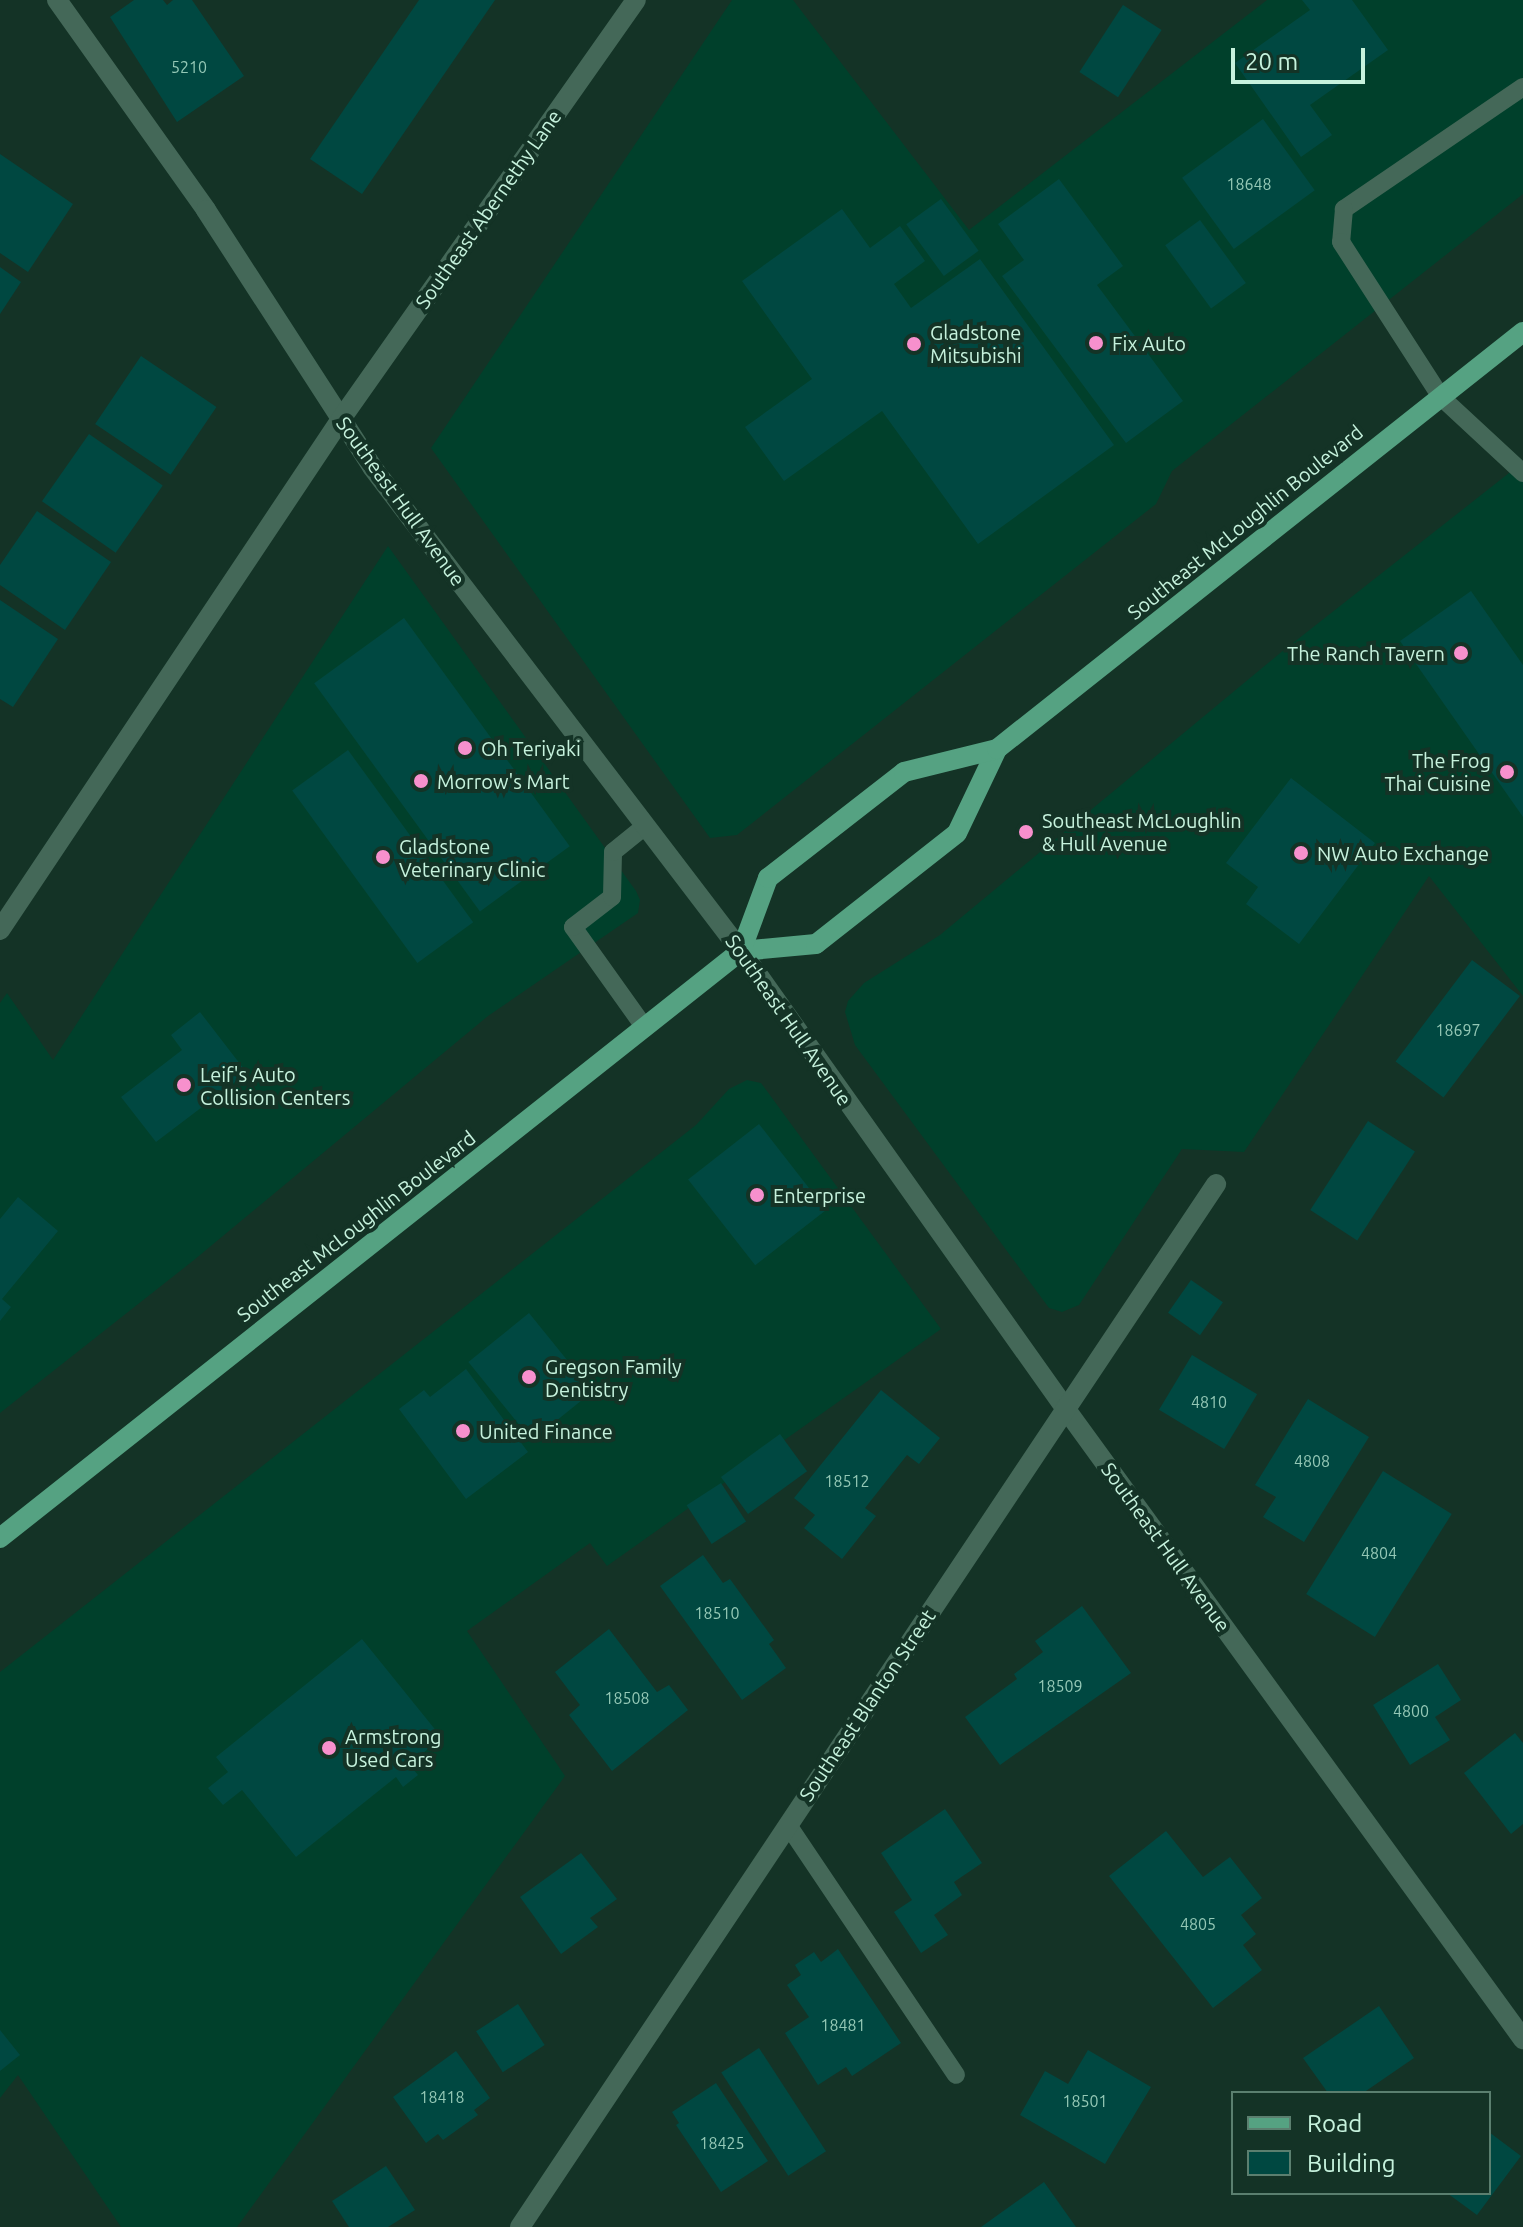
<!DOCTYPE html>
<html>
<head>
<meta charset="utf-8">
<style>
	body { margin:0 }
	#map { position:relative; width:1523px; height:2227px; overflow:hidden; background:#143326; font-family:Ubuntu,sans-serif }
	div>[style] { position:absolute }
	.built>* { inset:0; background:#00402b }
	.building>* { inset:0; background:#004841; transform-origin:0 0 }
	.lane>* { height:18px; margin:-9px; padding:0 9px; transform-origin:9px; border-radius:9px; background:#446858 }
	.street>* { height:20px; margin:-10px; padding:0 10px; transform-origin:10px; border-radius:10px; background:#446858 }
	.primary>* { height:20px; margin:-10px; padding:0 10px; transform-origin:10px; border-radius:10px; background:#55a282 }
	.dots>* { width:22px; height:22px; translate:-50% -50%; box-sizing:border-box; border:4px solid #143326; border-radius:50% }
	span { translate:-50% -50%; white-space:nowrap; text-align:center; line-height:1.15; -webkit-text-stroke:8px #143326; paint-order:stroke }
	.number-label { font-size:16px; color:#94c8b6 }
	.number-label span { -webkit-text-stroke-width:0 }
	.street-label { font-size:20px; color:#c6f2dd }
	.poi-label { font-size:20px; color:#c6f2dd }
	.left { translate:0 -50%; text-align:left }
	.right { translate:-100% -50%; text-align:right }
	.legend { position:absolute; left:1231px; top:2091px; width:260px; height:104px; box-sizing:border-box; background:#143326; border:2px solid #5b7f6f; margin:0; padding:10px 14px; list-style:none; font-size:24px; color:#c6f2dd }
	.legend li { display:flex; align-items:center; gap:16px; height:40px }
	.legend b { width:40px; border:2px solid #5b7f6f }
	.scale { position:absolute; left:1231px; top:48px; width:134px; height:36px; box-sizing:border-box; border:4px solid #c6f2dd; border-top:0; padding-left:10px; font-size:24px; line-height:28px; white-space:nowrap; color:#c6f2dd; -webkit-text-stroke:6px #143326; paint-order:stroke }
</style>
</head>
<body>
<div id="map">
	<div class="built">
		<i style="clip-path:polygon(732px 0,793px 0,969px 230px,1267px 0,1523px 0,1523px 194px,1172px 471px,1156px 504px,737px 835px,710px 838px,431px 448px)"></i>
		<i style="clip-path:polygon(1523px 462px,1523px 996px,1429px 876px,1244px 1152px,1182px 1149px,1079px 1305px,1062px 1312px,1049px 1308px,855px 1045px,845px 1012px,848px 1001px,864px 983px,940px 935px,1279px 654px)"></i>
		<i style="clip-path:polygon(388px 546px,636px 891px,640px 900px,638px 913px,488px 1016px,194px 1260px,0 1413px,0 1003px,7px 993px,53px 1060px)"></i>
		<i style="clip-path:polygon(747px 1080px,761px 1083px,941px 1329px,607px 1566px,590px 1543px,467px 1631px,565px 1776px,237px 2227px,121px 2227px,18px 2075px,0 2098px,0 1672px,696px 1125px,729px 1089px)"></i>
	</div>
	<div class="building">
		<i style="clip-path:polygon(134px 0,163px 0,167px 5px,173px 0,192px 0,244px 76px,177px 122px,110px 17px)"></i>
		<i style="clip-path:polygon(419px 0,495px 0,362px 194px,310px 159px)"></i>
		<i style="clip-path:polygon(1302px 0,1352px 0,1388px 50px,1310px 105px,1332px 135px,1301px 157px,1235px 63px,1310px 10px)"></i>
		<i style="left:1123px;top:5px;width:46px;height:80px;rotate:33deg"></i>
		<i style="left:1263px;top:119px;width:88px;height:100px;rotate:54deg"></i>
		<i style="clip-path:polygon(0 154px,73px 204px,28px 272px,0 253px)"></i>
		<i style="clip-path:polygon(1059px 179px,1123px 266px,1097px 285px,1183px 401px,1126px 443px,1002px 276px,1024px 260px,998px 224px)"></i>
		<i style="left:941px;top:199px;width:64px;height:43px;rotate:54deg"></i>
		<i style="clip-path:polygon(842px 209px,870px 248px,900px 226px,925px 261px,894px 284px,911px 308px,980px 259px,1114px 445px,978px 544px,882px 411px,784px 481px,745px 427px,812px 379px,742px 281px)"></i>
		<i style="left:1200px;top:220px;width:78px;height:43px;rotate:54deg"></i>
		<i style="clip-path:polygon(0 267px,21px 282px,0 314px)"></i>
		<i style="left:141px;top:356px;width:91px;height:82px;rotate:34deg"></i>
		<i style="left:89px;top:434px;width:90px;height:82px;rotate:35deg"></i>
		<i style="clip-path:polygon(37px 511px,111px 562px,65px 630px,0 585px,0 565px)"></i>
		<i style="clip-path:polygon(1471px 591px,1523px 665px,1523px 817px,1400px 641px)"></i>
		<i style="clip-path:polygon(0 600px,58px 639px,13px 707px,0 699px)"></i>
		<i style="left:404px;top:618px;width:282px;height:111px;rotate:54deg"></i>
		<i style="left:348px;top:750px;width:213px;height:69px;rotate:54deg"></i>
		<i style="clip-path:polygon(1291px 778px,1375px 843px,1299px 944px,1246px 904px,1258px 887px,1226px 863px)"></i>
		<i style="left:1472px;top:960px;width:60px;height:127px;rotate:37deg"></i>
		<i style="clip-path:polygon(200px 1012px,247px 1073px,156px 1142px,121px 1097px,182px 1050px,171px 1035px)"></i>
		<i style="left:1368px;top:1121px;width:56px;height:106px;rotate:33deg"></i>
		<i style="left:759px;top:1124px;width:109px;height:90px;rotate:52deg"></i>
		<i style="clip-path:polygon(18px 1197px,58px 1231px,2px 1299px,11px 1307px,0 1321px,0 1219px)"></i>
		<i style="left:1191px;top:1280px;width:39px;height:40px;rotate:35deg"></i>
		<i style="left:529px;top:1313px;width:101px;height:78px;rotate:51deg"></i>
		<i style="left:1192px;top:1355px;width:76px;height:64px;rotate:31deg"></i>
		<i style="clip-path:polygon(466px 1369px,528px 1452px,466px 1499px,399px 1409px,424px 1390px,430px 1397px)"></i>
		<i style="clip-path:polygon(881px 1390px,940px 1438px,919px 1464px,907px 1455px,865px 1508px,876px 1516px,842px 1559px,804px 1528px,815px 1515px,794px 1498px)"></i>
		<i style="clip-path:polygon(1308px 1399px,1369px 1437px,1304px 1542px,1263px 1517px,1276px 1497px,1255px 1485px)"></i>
		<i style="left:780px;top:1434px;width:46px;height:73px;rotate:54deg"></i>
		<i style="left:1383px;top:1471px;width:81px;height:145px;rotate:32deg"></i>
		<i style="left:721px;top:1483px;width:46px;height:41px;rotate:57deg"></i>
		<i style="clip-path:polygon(703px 1555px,723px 1583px,730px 1579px,774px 1640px,769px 1644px,786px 1668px,742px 1700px,660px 1586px)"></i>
		<i style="clip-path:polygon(1082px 1606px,1131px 1673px,1000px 1765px,965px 1717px,1017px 1679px,1014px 1674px,1043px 1652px,1035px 1641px)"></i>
		<i style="clip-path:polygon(609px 1629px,657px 1692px,669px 1685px,688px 1710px,612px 1771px,569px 1715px,580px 1705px,555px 1672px)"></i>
		<i style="clip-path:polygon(362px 1639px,442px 1738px,409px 1764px,418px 1775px,403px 1787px,396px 1777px,296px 1857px,242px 1790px,223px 1805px,208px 1788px,228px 1772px,216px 1757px)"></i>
		<i style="clip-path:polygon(1438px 1664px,1461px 1700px,1435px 1717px,1450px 1740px,1410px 1765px,1373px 1705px)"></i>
		<i style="clip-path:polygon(1515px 1733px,1523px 1743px,1523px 1824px,1511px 1834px,1464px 1773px)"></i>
		<i style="clip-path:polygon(945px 1809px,982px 1863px,954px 1882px,962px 1895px,934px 1915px,948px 1935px,921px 1953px,894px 1912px,912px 1900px,881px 1853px)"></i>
		<i style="clip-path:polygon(1166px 1831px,1203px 1877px,1230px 1857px,1262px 1898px,1241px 1915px,1256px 1934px,1243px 1945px,1262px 1970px,1213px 2008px,1109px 1876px)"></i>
		<i style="clip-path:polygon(581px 1853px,617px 1899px,590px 1918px,598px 1927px,561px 1954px,520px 1897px)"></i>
		<i style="clip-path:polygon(838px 1949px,901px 2043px,852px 2076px,846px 2067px,818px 2085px,785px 2033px,809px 2017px,787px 1985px,801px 1975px,795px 1965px,814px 1952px,821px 1962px)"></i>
		<i style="left:518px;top:2004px;width:49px;height:50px;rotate:57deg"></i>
		<i style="clip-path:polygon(1379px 2006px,1414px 2058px,1363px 2093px,1328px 2093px,1303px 2058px)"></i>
		<i style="clip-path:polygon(0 2030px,20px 2055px,0 2071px)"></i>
		<i style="left:759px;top:2048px;width:123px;height:45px;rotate:57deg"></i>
		<i style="clip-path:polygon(1088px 2050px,1151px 2087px,1105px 2164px,1020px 2115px,1045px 2071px,1068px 2084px)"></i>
		<i style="clip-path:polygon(456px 2051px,490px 2098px,474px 2110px,478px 2115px,443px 2140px,438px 2134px,426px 2143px,393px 2097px)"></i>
		<i style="clip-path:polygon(716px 2083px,768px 2161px,721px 2192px,676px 2125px,679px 2123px,672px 2112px)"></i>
		<i style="clip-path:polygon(1489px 2132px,1521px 2156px,1477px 2215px,1447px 2193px,1489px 2193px)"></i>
		<i style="clip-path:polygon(386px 2166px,415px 2210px,388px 2227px,349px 2227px,332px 2201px)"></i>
		<i style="clip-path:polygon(1044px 2182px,1076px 2227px,981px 2227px)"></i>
	</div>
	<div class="lane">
		<i style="left:1523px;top:87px;width:217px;rotate:145.7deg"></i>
		<i style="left:1344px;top:209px;width:33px;rotate:95deg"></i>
		<i style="left:1341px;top:242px;width:184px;rotate:57.2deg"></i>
		<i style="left:1441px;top:397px;width:112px;rotate:42.8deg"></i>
		<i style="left:645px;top:1028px;width:124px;rotate:-125.5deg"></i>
		<i style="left:573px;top:927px;width:49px;rotate:-37.6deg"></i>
		<i style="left:612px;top:897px;width:45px;rotate:-88.7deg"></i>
		<i style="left:613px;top:852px;width:41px;rotate:-39.1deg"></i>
		<i style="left:788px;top:1825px;width:301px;rotate:56.1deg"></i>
	</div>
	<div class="street">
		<i style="left:57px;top:0;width:257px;rotate:54.6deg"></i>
		<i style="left:206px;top:210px;width:306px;rotate:57.1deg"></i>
		<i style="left:372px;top:467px;width:609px;rotate:52.68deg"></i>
		<i style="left:741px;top:951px;width:560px;rotate:54.66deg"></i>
		<i style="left:1065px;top:1408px;width:780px;rotate:54.03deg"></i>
		<i style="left:0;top:930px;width:614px;rotate:-56.28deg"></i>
		<i style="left:341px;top:419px;width:512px;rotate:-54.85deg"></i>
		<i style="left:520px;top:2227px;width:1254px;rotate:-56.28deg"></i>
	</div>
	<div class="primary">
		<i style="left:741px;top:951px;width:75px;rotate:-5.3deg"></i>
		<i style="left:816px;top:944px;width:179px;rotate:-38.2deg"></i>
		<i style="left:957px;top:833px;width:93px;rotate:-64.5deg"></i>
		<i style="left:0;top:1538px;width:945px;rotate:-38.39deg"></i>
		<i style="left:741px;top:951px;width:78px;rotate:-69.7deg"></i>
		<i style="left:768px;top:878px;width:172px;rotate:-37.9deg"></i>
		<i style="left:904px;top:772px;width:96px;rotate:-13.9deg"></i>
		<i style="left:997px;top:749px;width:671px;rotate:-38.41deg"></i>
	</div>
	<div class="dots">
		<i style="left:1096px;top:343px;background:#f790cd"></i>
		<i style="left:914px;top:344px;background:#f790cd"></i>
		<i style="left:1461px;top:653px;background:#f790cd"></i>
		<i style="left:465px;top:748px;background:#f790cd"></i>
		<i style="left:1507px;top:772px;background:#f790cd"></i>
		<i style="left:421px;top:781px;background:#f790cd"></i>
		<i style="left:1026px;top:832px;background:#f790cd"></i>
		<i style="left:1301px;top:853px;background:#f790cd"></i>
		<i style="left:383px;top:857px;background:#f790cd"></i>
		<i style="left:184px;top:1085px;background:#f790cd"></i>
		<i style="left:757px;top:1195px;background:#f790cd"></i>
		<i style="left:529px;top:1377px;background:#f790cd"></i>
		<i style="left:463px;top:1431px;background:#f790cd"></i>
		<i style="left:329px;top:1748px;background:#f790cd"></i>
	</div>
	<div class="number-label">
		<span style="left:189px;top:67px">5210</span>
		<span style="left:1249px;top:184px">18648</span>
		<span style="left:1458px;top:1030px">18697</span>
		<span style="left:1209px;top:1402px">4810</span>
		<span style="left:1312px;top:1461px">4808</span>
		<span style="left:847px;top:1481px">18512</span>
		<span style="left:1379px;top:1553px">4804</span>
		<span style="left:717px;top:1613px">18510</span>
		<span style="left:1060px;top:1686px">18509</span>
		<span style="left:627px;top:1698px">18508</span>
		<span style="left:1411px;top:1711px">4800</span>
		<span style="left:1198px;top:1924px">4805</span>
		<span style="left:843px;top:2025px">18481</span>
		<span style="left:442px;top:2097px">18418</span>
		<span style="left:1085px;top:2101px">18501</span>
		<span style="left:722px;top:2143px">18425</span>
	</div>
	<div class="street-label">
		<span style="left:488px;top:209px;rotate:-55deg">Southeast Abernethy Lane</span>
		<span style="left:401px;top:501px;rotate:54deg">Southeast Hull Avenue</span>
		<span style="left:1245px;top:522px;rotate:-39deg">Southeast McLoughlin Boulevard</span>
		<span style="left:789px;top:1020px;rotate:55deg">Southeast Hull Avenue</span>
		<span style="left:356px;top:1226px;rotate:-38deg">Southeast McLoughlin Boulevard</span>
		<span style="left:1166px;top:1547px;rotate:54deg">Southeast Hull Avenue</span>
		<span style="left:867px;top:1705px;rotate:-56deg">Southeast Blanton Street</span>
	</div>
	<div class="poi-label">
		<span class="left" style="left:930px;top:344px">Gladstone<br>Mitsubishi</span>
		<span class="left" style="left:1112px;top:343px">Fix Auto</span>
		<span class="right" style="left:1445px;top:653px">The Ranch Tavern</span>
		<span class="left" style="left:481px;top:748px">Oh Teriyaki</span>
		<span class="right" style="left:1491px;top:772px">The Frog<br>Thai Cuisine</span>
		<span class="left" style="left:437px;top:781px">Morrow's Mart</span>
		<span class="left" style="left:1042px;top:832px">Southeast McLoughlin<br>&amp; Hull Avenue</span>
		<span class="left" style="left:399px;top:858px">Gladstone<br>Veterinary Clinic</span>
		<span class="left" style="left:1317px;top:853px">NW Auto Exchange</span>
		<span class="left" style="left:200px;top:1086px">Leif's Auto<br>Collision Centers</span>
		<span class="left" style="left:773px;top:1195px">Enterprise</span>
		<span class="left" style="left:545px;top:1378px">Gregson Family<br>Dentistry</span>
		<span class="left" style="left:479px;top:1431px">United Finance</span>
		<span class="left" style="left:345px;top:1748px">Armstrong<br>Used Cars</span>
	</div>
	<ul class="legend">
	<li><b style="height:10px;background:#55a282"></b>Road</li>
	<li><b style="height:22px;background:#004841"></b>Building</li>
	</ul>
	<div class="scale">20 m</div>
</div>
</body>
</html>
